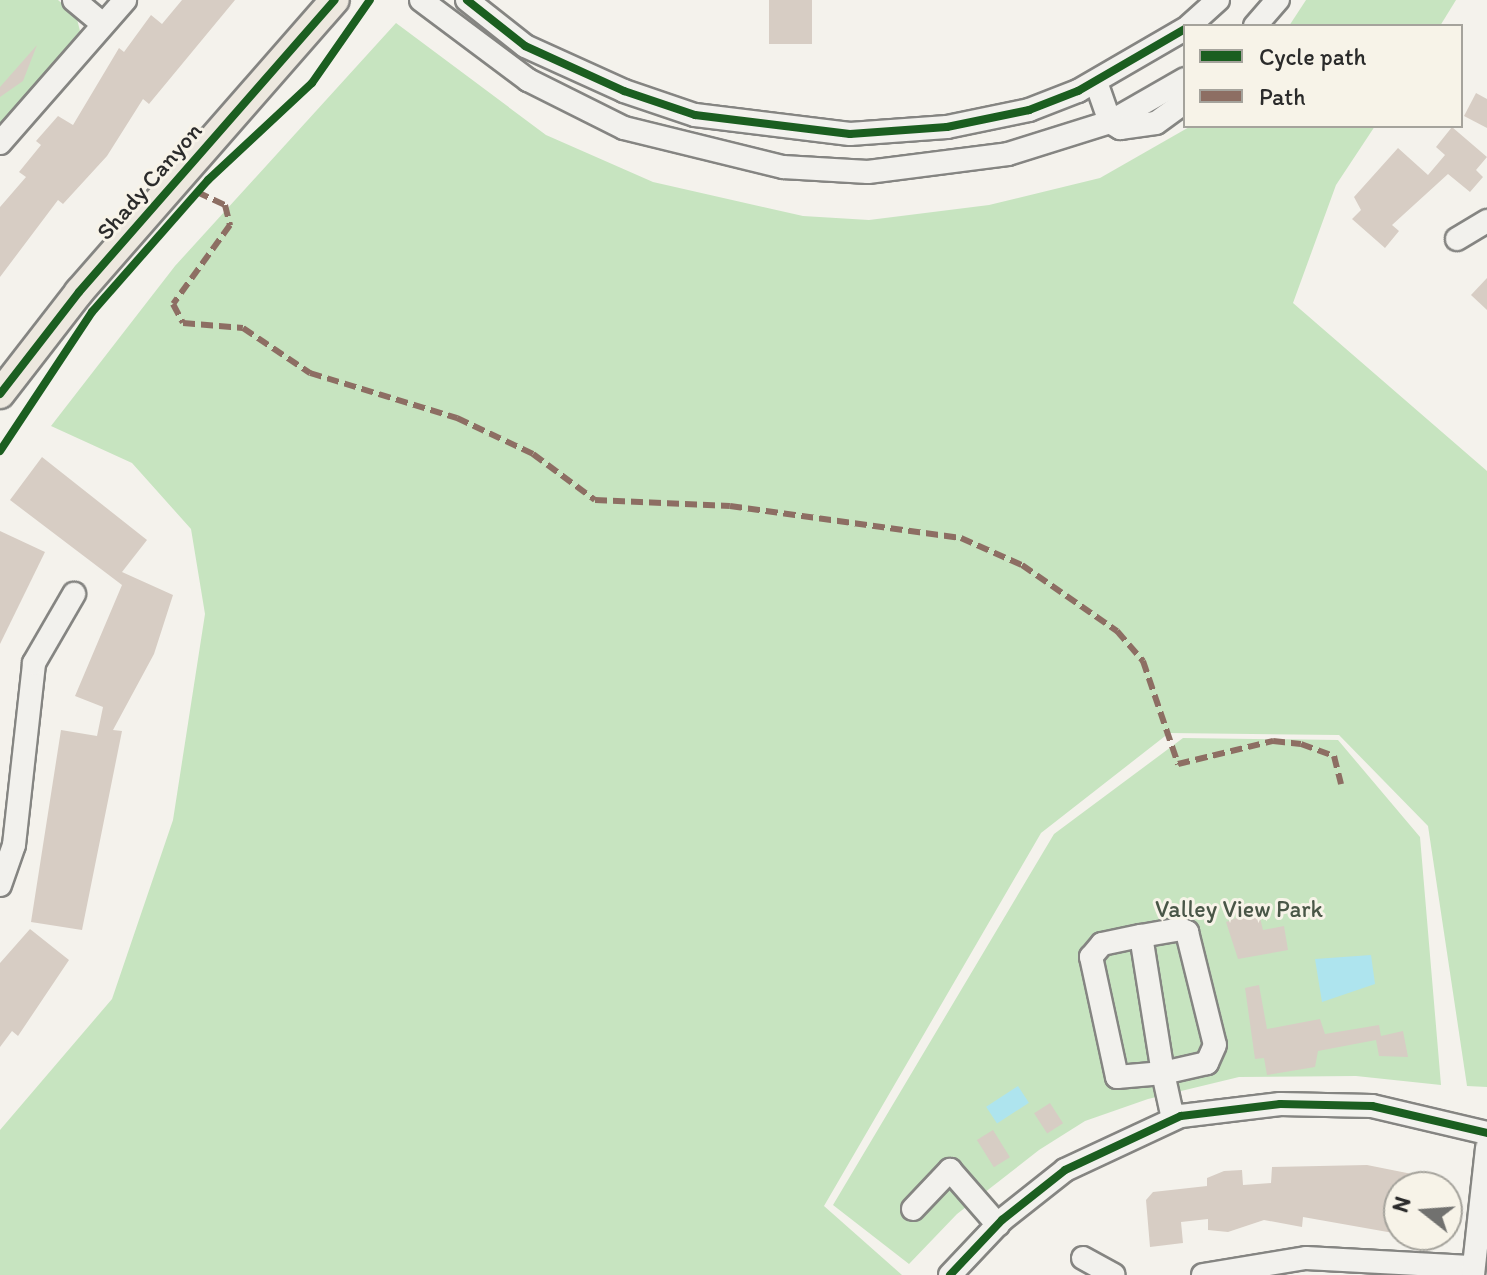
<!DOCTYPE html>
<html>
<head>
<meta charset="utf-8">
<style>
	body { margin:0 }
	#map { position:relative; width:1487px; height:1275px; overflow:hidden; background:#f4f2ec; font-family:Itim,sans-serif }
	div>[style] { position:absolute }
	.green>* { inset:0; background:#c7e4c0 }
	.water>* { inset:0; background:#aee4ee; transform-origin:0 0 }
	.building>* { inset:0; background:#d7cdc4; transform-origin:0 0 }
	.roads { filter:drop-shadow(2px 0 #858582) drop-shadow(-2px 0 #858582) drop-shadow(0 2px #858582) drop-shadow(0 -2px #858582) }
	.minor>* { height:22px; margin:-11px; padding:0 11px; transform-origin:11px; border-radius:11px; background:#f2f1ed }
	.major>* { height:28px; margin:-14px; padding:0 14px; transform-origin:14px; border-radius:14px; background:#ede8df }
	.quiet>* { height:6px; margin-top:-3px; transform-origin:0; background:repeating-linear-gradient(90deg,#8d6e63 0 12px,transparent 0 18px) }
	.cycleway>* { height:8px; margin:-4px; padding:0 4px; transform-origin:4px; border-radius:4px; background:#1b5e20 }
	span { translate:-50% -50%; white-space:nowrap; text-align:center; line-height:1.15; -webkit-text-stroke:6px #f7f3e8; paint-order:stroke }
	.street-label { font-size:24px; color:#2b2b2b }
	.park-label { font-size:24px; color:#495647 }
	.legend { position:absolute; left:1183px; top:24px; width:280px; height:104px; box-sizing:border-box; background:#f7f3e8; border:2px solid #a5a39c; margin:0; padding:10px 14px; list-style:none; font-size:24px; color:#2b2b2b }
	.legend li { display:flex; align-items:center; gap:16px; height:40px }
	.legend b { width:40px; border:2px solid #a5a39c }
	.north { position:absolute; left:1383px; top:1171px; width:80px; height:80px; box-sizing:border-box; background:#f7f3e8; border:2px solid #a5a39c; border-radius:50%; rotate:287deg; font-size:22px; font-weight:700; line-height:32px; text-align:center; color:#2b2b2b }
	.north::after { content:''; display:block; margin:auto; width:28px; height:36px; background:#71716f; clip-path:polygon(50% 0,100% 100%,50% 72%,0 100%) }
</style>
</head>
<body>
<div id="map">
	<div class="green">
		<i style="clip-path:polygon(0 0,58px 0,76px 15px,80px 31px,0 124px)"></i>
		<i style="clip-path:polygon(1306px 0,1456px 0,1440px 26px,1289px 26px)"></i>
		<i style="clip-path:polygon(396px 23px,546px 135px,653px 182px,803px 216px,869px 220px,989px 205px,1100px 178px,1191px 126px,1375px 126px,1336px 185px,1293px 303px,1487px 471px,1487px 1087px,1467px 1086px,1428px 826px,1339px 735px,1169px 733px,1041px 833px,824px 1206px,902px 1275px,0 1275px,0 1130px,112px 999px,173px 820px,205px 614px,191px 529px,132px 463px,51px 426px,175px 266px)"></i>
		<i style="clip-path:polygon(1183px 738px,1338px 740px,1420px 837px,1441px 1085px,1356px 1076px,1239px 1077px,1148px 1099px,1085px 1121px,1039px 1150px,957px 1214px,909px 1264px,833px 1205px,1054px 834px)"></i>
	</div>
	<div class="water">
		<i style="clip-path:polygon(1371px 955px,1375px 984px,1322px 1002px,1315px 959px)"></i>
		<i style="left:1018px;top:1086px;width:20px;height:38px;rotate:57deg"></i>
	</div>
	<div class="building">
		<i style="clip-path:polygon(182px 0,235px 0,149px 104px,143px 99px,107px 156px,63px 204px,58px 200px,0 277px,0 207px,26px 177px,19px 172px,41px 145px,36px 141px,58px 116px,73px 125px,119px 48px,124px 52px,151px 15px,162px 24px)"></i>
		<i style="left:769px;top:0;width:43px;height:44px"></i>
		<i style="clip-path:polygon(37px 45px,23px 81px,0 97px,0 87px)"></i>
		<i style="clip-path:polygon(1476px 93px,1487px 99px,1487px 128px,1464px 116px)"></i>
		<i style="clip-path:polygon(1452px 127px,1487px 157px,1476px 170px,1483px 177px,1470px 192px,1448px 174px,1392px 225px,1399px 231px,1385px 248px,1352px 219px,1361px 210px,1354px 197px,1398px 148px,1428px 175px,1445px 155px,1436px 147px)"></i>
		<i style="clip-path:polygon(1487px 278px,1487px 310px,1471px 295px)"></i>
		<i style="clip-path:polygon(42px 457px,147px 540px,122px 572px,173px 595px,154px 654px,113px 730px,122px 731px,82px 930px,31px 922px,61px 730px,97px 736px,103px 707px,75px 696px,122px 585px,10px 500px)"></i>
		<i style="clip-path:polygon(0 531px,45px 552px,0 644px)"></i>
		<i style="clip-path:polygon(1258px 910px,1263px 930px,1284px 926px,1288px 950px,1238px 959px,1226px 922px)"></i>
		<i style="clip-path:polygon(30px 929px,69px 960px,18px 1036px,12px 1031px,0 1047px,0 963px)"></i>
		<i style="clip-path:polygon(1259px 985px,1267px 1029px,1320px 1019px,1325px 1034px,1379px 1025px,1381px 1036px,1403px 1031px,1408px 1057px,1379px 1056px,1376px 1040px,1318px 1051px,1315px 1067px,1267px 1075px,1264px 1058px,1255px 1059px,1245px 988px)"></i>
		<i style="left:1050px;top:1103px;width:24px;height:19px;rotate:57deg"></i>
		<i style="left:993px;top:1130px;width:32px;height:19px;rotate:58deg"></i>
		<i style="clip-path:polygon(1367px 1165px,1437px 1179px,1436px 1187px,1399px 1187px,1399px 1234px,1303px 1217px,1302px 1227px,1264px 1220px,1228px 1232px,1208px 1230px,1208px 1219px,1181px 1222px,1183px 1243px,1150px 1247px,1146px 1200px,1153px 1192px,1207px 1186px,1207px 1178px,1224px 1171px,1242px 1170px,1243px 1185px,1271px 1183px,1272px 1167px)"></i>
	</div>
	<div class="roads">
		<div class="minor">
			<i style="left:74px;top:0;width:38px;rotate:40deg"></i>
			<i style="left:421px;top:0;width:134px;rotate:36.8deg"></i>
			<i style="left:528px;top:80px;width:107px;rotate:26.6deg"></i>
			<i style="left:624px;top:128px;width:164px;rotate:13.8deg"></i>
			<i style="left:783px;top:167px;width:85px;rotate:3.4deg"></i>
			<i style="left:868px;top:172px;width:141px;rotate:-7.3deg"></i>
			<i style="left:1008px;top:154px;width:107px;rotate:-17.4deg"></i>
			<i style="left:1110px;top:122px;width:86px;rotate:-29.8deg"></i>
			<i style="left:467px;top:0;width:74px;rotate:38.4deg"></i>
			<i style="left:525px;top:46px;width:109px;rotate:24.4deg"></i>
			<i style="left:624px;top:91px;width:75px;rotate:18.7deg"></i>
			<i style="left:695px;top:115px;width:156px;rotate:7deg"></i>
			<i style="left:850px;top:134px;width:97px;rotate:-4.1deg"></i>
			<i style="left:947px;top:127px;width:84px;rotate:-11.7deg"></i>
			<i style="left:1029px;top:110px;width:53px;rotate:-21.2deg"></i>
			<i style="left:1078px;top:91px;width:124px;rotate:-30.1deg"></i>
			<i style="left:1189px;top:26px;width:39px;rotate:-42deg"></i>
			<i style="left:1255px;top:26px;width:35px;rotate:-49deg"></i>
			<i style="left:1096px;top:82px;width:42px;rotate:70.7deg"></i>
			<i style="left:1110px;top:122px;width:12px;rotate:31deg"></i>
			<i style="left:1120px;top:128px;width:36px;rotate:-8deg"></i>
			<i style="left:1156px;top:123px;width:36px;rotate:-36deg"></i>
			<i style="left:0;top:143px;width:190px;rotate:-48.8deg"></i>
			<i style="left:1457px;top:239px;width:35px;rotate:-31deg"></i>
			<i style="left:0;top:885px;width:42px;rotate:-70.7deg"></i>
			<i style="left:14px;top:845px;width:183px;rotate:-83.7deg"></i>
			<i style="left:34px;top:663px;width:80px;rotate:-59.9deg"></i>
			<i style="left:1141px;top:936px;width:139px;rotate:80.9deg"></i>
			<i style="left:1163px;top:1073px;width:46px;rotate:175deg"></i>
			<i style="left:1117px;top:1077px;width:123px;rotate:-102.2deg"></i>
			<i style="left:1091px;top:957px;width:17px;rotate:-50deg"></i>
			<i style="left:1102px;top:944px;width:40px;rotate:-12deg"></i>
			<i style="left:1141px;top:936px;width:40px;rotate:-10deg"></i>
			<i style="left:1180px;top:929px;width:8px;rotate:23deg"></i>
			<i style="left:1187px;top:932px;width:116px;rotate:76.1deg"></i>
			<i style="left:1215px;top:1045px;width:20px;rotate:114deg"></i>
			<i style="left:1207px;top:1063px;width:45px;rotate:167.2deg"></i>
			<i style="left:1163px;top:1073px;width:47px;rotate:77.7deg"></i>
			<i style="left:913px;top:1209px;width:54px;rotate:-46.5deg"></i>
			<i style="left:950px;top:1170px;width:73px;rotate:48.9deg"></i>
			<i style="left:1083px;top:1258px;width:35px;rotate:29deg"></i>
			<i style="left:950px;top:1275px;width:76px;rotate:-46.6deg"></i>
			<i style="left:1002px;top:1220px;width:80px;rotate:-38.4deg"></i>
			<i style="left:1065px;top:1170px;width:128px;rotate:-25deg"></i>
			<i style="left:1181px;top:1116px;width:100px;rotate:-6.9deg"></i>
			<i style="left:1280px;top:1104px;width:92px;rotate:1.2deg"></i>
			<i style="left:1372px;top:1106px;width:118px;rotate:13.2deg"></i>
			<i style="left:1203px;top:1275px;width:104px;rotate:-9.4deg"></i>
			<i style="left:1306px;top:1258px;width:164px;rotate:3.1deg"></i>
			<i style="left:1473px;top:1275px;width:128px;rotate:-83.7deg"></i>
		</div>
		<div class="major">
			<i style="left:0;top:394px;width:129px;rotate:-52.2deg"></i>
			<i style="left:79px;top:292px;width:388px;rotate:-48.8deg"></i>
		</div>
	</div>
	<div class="quiet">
		<i style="left:197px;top:192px;width:31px;rotate:25deg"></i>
		<i style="left:225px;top:205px;width:21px;rotate:76deg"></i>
		<i style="left:230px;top:225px;width:97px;rotate:125.8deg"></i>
		<i style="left:173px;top:304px;width:21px;rotate:62deg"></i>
		<i style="left:183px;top:323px;width:60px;rotate:4.8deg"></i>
		<i style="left:243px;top:328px;width:81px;rotate:33.9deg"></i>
		<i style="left:310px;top:373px;width:154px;rotate:17deg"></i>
		<i style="left:457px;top:418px;width:84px;rotate:25.3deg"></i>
		<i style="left:533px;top:454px;width:77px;rotate:36.6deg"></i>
		<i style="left:595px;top:500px;width:135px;rotate:2.5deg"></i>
		<i style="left:730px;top:506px;width:233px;rotate:7.9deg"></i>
		<i style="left:961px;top:538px;width:67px;rotate:23.9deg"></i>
		<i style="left:1022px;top:565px;width:116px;rotate:34.8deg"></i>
		<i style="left:1117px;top:631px;width:40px;rotate:49deg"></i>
		<i style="left:1143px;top:661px;width:109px;rotate:71.2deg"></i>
		<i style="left:1178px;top:764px;width:98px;rotate:-13.6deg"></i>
		<i style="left:1273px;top:741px;width:28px;rotate:6deg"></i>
		<i style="left:1301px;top:744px;width:35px;rotate:20deg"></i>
		<i style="left:1334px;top:756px;width:29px;rotate:76deg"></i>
	</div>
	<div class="cycleway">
		<i style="left:467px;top:0;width:74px;rotate:38.4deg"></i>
		<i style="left:525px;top:46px;width:109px;rotate:24.4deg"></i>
		<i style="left:624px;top:91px;width:75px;rotate:18.7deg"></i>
		<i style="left:695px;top:115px;width:156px;rotate:7deg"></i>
		<i style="left:850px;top:134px;width:97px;rotate:-4.1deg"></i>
		<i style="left:947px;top:127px;width:84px;rotate:-11.7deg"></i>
		<i style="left:1029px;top:110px;width:53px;rotate:-21.2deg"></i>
		<i style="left:1078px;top:91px;width:124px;rotate:-30.1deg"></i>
		<i style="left:0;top:394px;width:129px;rotate:-52.2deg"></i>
		<i style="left:79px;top:292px;width:388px;rotate:-48.8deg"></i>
		<i style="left:0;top:451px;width:167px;rotate:-56.5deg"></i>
		<i style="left:92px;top:312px;width:176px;rotate:-48.7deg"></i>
		<i style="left:208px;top:180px;width:142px;rotate:-43deg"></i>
		<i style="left:312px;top:83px;width:101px;rotate:-55.1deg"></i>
		<i style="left:950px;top:1275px;width:76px;rotate:-46.6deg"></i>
		<i style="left:1002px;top:1220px;width:80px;rotate:-38.4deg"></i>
		<i style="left:1065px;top:1170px;width:128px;rotate:-25deg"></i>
		<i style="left:1181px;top:1116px;width:100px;rotate:-6.9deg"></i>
		<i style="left:1280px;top:1104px;width:92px;rotate:1.2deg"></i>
		<i style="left:1372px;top:1106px;width:118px;rotate:13.2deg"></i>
	</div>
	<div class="street-label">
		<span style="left:149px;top:181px;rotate:-49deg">Shady Canyon</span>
	</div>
	<div class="park-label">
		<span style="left:1239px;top:909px">Valley View Park</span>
	</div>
	<ul class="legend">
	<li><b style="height:10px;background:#1b5e20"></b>Cycle path</li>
	<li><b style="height:10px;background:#8d6e63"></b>Path</li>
	</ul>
	<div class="north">N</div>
</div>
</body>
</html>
